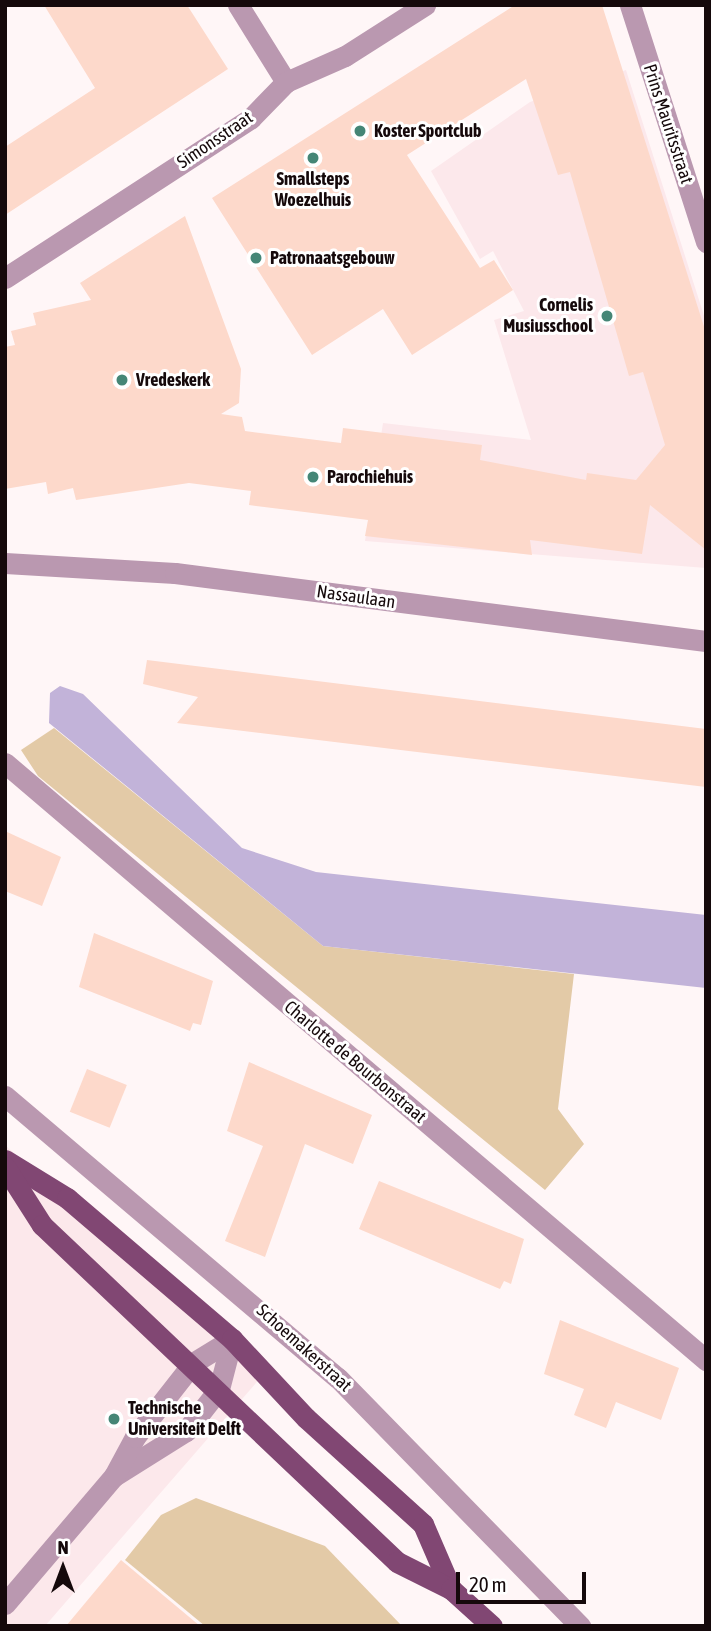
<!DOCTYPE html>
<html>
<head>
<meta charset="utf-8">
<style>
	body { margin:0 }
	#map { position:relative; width:711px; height:1631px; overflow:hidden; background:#fff6f7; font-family:"Asap Condensed",sans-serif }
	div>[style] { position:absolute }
	.built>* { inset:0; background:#fce8eb }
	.green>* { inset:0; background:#e3caa7 }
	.water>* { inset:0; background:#c2b3d9 }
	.building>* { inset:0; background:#fdd9cb; transform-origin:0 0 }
	.minor>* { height:21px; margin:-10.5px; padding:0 10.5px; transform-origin:10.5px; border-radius:10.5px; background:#ba98b0 }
	.major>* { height:21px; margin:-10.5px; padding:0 10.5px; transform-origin:10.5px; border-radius:10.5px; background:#814773 }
	.dots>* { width:19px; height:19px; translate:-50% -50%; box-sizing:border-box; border:4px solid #fff; border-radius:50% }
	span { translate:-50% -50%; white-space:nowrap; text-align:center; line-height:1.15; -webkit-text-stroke:6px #fff; paint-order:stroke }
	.street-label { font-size:18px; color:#15090b }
	.poi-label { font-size:18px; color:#15090b; font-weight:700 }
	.left { translate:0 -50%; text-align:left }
	.right { translate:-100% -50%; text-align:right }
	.frame { position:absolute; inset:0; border:7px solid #15090b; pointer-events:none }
	.north { position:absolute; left:28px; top:1533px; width:70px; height:70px; -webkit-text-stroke:5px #fff; paint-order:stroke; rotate:0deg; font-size:19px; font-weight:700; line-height:28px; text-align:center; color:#15090b }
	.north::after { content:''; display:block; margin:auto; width:24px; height:32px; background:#15090b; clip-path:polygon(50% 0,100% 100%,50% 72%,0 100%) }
	.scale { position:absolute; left:456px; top:1572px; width:130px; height:32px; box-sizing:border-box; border:4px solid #15090b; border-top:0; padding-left:9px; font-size:21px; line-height:24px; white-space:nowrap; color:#15090b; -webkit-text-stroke:5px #fff; paint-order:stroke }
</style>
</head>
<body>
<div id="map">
	<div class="built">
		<i style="clip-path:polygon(626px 70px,706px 322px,706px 568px,365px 541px,383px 423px,531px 440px,494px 320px,524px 311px,493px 251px,480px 259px,431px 171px,530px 102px)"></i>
		<i style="clip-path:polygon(5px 1145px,262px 1376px,45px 1626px,5px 1626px)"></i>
	</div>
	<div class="green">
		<i style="clip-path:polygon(54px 728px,323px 946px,574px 974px,558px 1109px,584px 1144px,545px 1190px,38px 776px,21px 750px)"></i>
		<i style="clip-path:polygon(196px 1498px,325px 1546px,402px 1626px,205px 1626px,125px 1560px,161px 1515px)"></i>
	</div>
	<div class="water">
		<i style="clip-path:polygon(60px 686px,83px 694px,242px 848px,316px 872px,706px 915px,706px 988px,323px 946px,49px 723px,50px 693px)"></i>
	</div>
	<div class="building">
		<i style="clip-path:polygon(44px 5px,187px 5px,228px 69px,5px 215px,5px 147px,95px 88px)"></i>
		<i style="clip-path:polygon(515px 5px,602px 5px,706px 333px,706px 550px,650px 505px,642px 554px,530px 540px,532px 555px,365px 536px,368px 520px,249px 505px,251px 491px,189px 483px,76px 500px,73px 488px,48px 494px,46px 482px,5px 489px,5px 347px,15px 345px,11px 331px,36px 325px,33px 313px,91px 300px,80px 283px,185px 216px,241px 369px,239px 403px,221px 414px,242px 417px,245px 431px,341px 443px,343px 428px,482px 445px,480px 460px,586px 480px,587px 473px,636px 480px,665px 445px,643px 372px,629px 376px,570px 172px,558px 175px,526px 79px,407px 155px,480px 268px,494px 260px,513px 290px,412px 355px,383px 309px,312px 355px,212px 198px)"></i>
		<i style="clip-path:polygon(147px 660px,706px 729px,706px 787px,177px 723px,198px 697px,143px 684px)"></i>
		<i style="clip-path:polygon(5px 831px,61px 857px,42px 906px,5px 891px)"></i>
		<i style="clip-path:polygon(94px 933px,213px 981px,201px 1025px,193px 1023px,190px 1031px,79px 987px)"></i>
		<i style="clip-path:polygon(249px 1062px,372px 1115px,353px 1164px,305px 1144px,265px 1257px,225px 1241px,263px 1146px,227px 1131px)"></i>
		<i style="left:87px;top:1069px;width:43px;height:46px;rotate:22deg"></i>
		<i style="clip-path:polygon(379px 1181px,524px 1239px,511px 1284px,504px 1281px,500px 1289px,359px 1229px)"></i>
		<i style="clip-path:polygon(560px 1320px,679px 1368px,661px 1420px,616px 1402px,606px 1428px,574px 1415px,584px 1389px,544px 1374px)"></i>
		<i style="clip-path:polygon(121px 1560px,200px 1626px,66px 1626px)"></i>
	</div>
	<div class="minor">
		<i style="left:238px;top:5px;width:91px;rotate:58.1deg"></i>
		<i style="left:630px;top:5px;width:249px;rotate:72.2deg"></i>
		<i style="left:5px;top:278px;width:293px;rotate:-33deg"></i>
		<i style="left:251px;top:118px;width:50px;rotate:-45.8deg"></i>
		<i style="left:286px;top:82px;width:64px;rotate:-23.8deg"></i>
		<i style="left:345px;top:56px;width:95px;rotate:-32.5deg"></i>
		<i style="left:5px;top:563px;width:170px;rotate:3.4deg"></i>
		<i style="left:175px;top:573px;width:535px;rotate:7.3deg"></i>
		<i style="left:5px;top:763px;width:921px;rotate:40.42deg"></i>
		<i style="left:5px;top:1096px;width:436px;rotate:40.3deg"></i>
		<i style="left:338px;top:1378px;width:347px;rotate:45.7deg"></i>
		<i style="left:114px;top:1476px;width:85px;rotate:-32deg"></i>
		<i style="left:186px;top:1431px;width:53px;rotate:-51.8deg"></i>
		<i style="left:219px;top:1389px;width:52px;rotate:-75.4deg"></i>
		<i style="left:5px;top:1604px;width:168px;rotate:-49.6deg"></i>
		<i style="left:114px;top:1476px;width:44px;rotate:-61.7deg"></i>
		<i style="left:135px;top:1437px;width:94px;rotate:-51.9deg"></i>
		<i style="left:193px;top:1363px;width:46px;rotate:-31.6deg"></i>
	</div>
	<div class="major">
		<i style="left:5px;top:1160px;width:73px;rotate:31.5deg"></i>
		<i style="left:67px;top:1198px;width:217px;rotate:40.5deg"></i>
		<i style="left:232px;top:1339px;width:108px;rotate:46.9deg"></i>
		<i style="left:306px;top:1418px;width:158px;rotate:42.2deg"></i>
		<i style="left:423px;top:1524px;width:71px;rotate:66.7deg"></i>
		<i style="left:5px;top:1167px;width:69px;rotate:57.5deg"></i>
		<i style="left:42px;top:1225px;width:489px;rotate:43.5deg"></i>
		<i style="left:397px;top:1562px;width:60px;rotate:26.6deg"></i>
		<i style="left:451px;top:1589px;width:55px;rotate:42.1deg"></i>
	</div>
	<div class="dots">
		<i style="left:360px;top:131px;background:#458676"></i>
		<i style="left:313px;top:158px;background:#458676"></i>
		<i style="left:256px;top:258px;background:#458676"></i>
		<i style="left:607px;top:316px;background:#458676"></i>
		<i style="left:122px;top:380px;background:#458676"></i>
		<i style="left:313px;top:477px;background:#458676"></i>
		<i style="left:114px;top:1419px;background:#458676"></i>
	</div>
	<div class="street-label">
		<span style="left:668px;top:124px;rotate:72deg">Prins Mauritsstraat</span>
		<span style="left:215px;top:140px;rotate:-34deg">Simonsstraat</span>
		<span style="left:356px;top:597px;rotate:8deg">Nassaulaan</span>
		<span style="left:355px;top:1062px;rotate:40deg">Charlotte de Bourbonstraat</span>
		<span style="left:304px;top:1348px;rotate:42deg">Schoemakerstraat</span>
	</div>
	<div class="poi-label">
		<span class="left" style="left:374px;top:131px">Koster Sportclub</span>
		<span style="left:313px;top:190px">Smallsteps<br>Woezelhuis</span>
		<span class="left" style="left:270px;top:258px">Patronaatsgebouw</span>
		<span class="right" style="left:593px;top:316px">Cornelis<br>Musiusschool</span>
		<span class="left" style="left:136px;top:380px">Vredeskerk</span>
		<span class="left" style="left:327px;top:477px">Parochiehuis</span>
		<span class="left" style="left:128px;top:1419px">Technische<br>Universiteit Delft</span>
	</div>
	<div class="frame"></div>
	<div class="north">N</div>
	<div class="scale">20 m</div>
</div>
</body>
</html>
